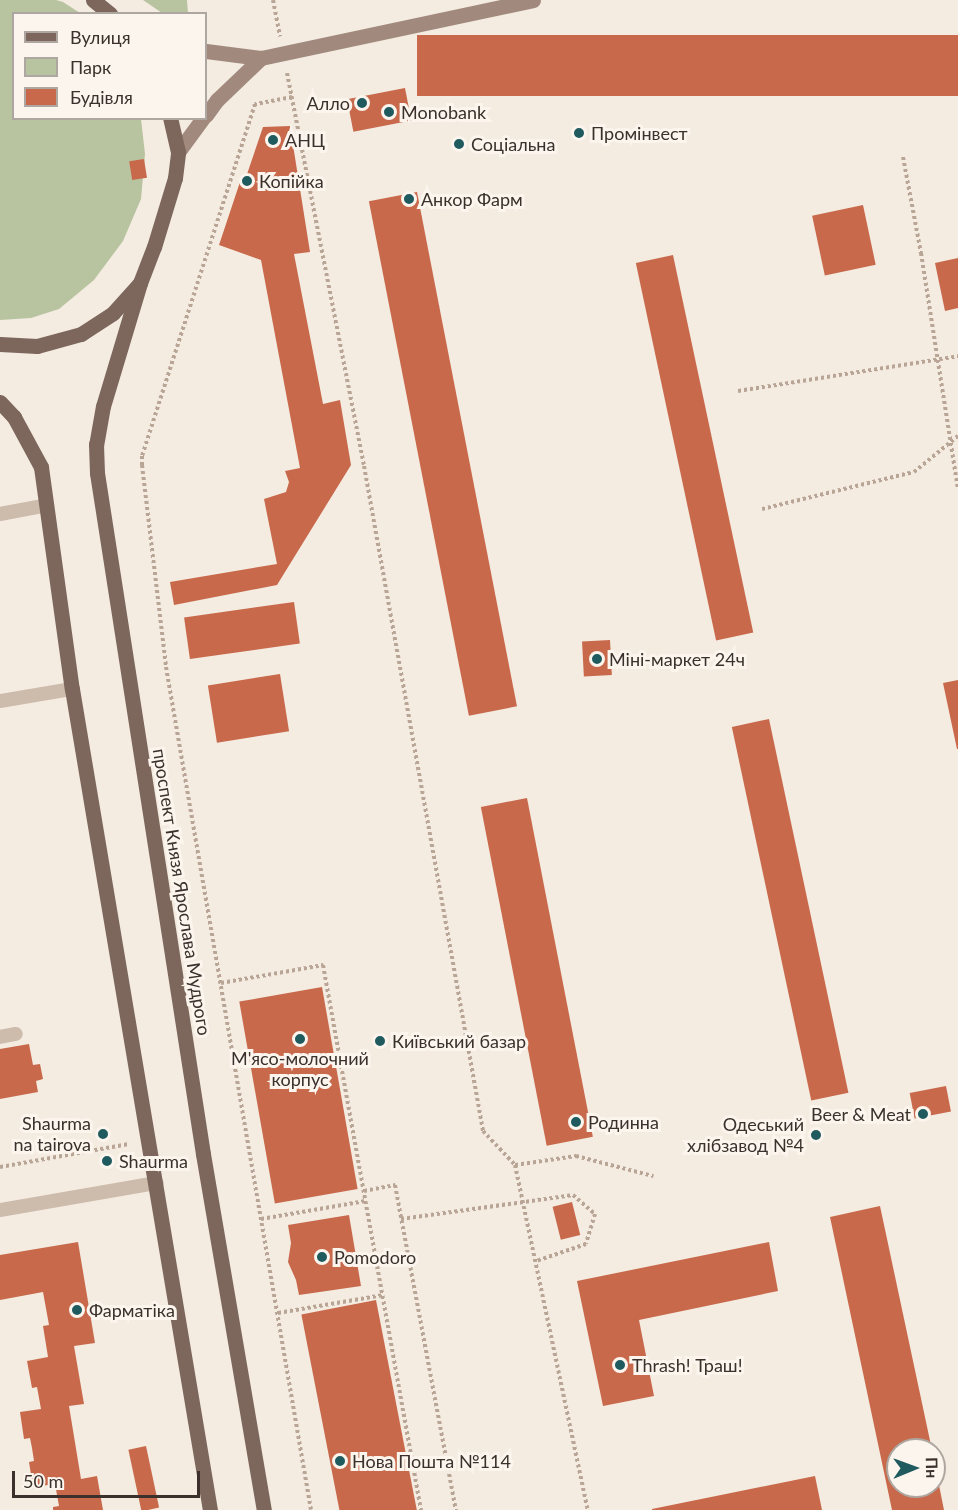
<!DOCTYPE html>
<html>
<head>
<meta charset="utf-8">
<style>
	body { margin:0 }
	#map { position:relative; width:958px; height:1510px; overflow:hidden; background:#f4ebe1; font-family:Lato,sans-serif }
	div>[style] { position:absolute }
	.green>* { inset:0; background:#b8c4a0 }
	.building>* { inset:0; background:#c8694b; transform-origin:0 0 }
	.path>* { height:4px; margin-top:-2px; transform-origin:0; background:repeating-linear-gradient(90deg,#b9a596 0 3px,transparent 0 6px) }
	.service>* { height:14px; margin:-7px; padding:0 7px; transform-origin:7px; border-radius:7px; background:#cdbbac }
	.secondary>* { height:15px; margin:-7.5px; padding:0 7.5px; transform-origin:7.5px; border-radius:7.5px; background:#a18a7d }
	.primary>* { height:15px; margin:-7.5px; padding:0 7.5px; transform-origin:7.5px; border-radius:7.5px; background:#7d675c }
	.dots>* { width:16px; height:16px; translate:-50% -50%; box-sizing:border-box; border:3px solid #fbf5ee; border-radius:50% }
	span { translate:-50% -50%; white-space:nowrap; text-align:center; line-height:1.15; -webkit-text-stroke:6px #fbf5ee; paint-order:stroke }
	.poi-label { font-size:18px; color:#3b302b }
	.right { translate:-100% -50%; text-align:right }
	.left { translate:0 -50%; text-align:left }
	.street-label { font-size:18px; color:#3b302b }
	.legend { position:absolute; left:12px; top:12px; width:195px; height:108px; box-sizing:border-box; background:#fbf5ee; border:2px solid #aea6a0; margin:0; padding:8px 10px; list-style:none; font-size:18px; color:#3b302b }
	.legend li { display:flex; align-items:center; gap:12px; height:30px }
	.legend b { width:30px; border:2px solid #aea6a0 }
	.north { position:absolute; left:886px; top:1438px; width:60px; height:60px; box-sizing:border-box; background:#fbf5ee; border:2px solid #aea6a0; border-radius:50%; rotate:89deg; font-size:16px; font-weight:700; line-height:24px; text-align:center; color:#3b302b }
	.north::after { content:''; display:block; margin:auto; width:21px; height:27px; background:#1f5a5e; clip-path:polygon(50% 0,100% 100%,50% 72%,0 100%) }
	.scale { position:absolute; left:12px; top:1471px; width:188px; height:27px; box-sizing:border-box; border:3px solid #3b302b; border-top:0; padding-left:8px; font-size:18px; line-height:21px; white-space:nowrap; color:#3b302b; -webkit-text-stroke:4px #fbf5ee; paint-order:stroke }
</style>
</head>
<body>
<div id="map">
	<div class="green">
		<i style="clip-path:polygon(0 0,56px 0,63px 2px,80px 13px,14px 14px,14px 118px,141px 119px,145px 154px,141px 199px,123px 241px,94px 280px,59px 309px,31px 318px,0 320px)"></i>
		<i style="clip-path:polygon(143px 0,187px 0,188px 13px,162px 13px)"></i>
	</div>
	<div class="building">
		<i style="left:958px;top:35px;width:61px;height:541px;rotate:90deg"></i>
		<i style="left:405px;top:88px;width:33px;height:59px;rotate:79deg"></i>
		<i style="clip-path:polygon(290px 126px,310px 252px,294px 254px,323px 404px,340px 400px,351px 465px,277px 585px,174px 605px,170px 582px,277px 564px,264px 499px,286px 492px,289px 482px,285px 471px,300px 468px,261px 260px,219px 245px,240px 182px,244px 183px,263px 127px)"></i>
		<i style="left:144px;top:159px;width:19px;height:15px;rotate:81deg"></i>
		<i style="left:417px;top:192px;width:524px;height:49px;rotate:79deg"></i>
		<i style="left:863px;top:205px;width:61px;height:52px;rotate:78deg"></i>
		<i style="left:673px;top:255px;width:386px;height:38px;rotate:78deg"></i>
		<i style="clip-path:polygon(958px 258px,958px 308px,945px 311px,935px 263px)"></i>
		<i style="left:294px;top:602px;width:42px;height:111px;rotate:82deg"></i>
		<i style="left:610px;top:640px;width:35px;height:28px;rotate:87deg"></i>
		<i style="left:280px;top:674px;width:58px;height:73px;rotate:81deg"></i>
		<i style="clip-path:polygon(958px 680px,958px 749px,957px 749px,943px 683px)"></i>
		<i style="left:769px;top:719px;width:382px;height:38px;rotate:78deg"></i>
		<i style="left:527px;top:798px;width:345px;height:47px;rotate:79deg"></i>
		<i style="left:322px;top:987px;width:205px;height:84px;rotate:80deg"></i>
		<i style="clip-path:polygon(29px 1044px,33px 1065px,40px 1064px,43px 1079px,36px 1081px,38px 1092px,0 1099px,0 1049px)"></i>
		<i style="left:946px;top:1086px;width:26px;height:37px;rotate:79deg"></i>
		<i style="left:572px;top:1202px;width:34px;height:20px;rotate:76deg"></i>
		<i style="clip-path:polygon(880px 1206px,932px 1450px,898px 1450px,898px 1486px,934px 1486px,935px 1465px,944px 1510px,892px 1510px,830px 1217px)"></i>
		<i style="clip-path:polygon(349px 1215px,361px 1286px,299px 1295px,296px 1280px,288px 1262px,291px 1243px,288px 1225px)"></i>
		<i style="clip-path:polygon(78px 1242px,95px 1343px,74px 1346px,84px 1404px,69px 1406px,81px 1479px,97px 1476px,103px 1510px,53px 1510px,53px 1507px,59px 1506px,55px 1484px,33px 1487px,29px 1462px,34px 1461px,32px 1448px,30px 1438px,24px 1439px,20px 1412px,41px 1409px,37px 1387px,32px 1388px,27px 1361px,48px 1357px,43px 1326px,49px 1325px,43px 1292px,0 1300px,0 1255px)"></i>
		<i style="clip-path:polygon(769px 1242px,778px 1291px,639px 1320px,654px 1396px,603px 1406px,577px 1281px)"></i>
		<i style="left:376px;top:1300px;width:214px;height:76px;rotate:79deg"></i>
		<i style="left:146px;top:1446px;width:63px;height:18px;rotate:78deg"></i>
		<i style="clip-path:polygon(815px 1476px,822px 1510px,652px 1510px,652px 1509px)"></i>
	</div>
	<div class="path">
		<i style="left:273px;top:0;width:37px;rotate:79deg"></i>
		<i style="left:287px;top:73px;width:400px;rotate:78.9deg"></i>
		<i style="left:364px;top:466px;width:676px;rotate:79.85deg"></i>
		<i style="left:483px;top:1131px;width:47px;rotate:46.7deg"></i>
		<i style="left:515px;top:1165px;width:353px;rotate:78.1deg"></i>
		<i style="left:292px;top:97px;width:38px;rotate:169deg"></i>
		<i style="left:255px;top:104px;width:370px;rotate:107.8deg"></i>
		<i style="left:142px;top:456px;width:9px;rotate:90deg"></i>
		<i style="left:142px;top:465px;width:203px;rotate:83.2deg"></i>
		<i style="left:166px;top:667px;width:855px;rotate:80.24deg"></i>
		<i style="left:903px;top:157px;width:98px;rotate:79.4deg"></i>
		<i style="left:921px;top:253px;width:239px;rotate:81.1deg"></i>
		<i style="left:738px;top:391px;width:223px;rotate:-9deg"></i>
		<i style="left:762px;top:509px;width:156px;rotate:-13.7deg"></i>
		<i style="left:914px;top:472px;width:57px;rotate:-39.3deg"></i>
		<i style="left:221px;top:983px;width:104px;rotate:-10deg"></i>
		<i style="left:323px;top:965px;width:554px;rotate:79.81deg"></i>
		<i style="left:515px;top:1165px;width:62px;rotate:-8.4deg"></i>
		<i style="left:576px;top:1156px;width:80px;rotate:14.6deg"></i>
		<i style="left:0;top:1167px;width:131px;rotate:-10.1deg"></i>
		<i style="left:364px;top:1191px;width:32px;rotate:-11deg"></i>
		<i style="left:395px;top:1185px;width:331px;rotate:79.4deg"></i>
		<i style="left:261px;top:1219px;width:106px;rotate:-9.8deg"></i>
		<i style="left:401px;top:1219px;width:174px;rotate:-7.9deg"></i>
		<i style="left:573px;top:1195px;width:29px;rotate:41deg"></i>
		<i style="left:595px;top:1214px;width:31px;rotate:107deg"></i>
		<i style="left:586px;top:1244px;width:53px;rotate:161.2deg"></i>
		<i style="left:278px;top:1313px;width:107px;rotate:-9.7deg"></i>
	</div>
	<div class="service">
		<i style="left:0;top:514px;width:48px;rotate:-10.8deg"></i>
		<i style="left:0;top:701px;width:73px;rotate:-9.5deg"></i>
		<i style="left:0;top:1037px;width:16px;rotate:-11deg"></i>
		<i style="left:0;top:1210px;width:159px;rotate:-9.8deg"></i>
	</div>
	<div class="secondary">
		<i style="left:206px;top:51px;width:55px;rotate:7.3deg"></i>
		<i style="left:261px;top:58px;width:278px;rotate:-12deg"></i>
		<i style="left:206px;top:115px;width:19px;rotate:-54deg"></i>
		<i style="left:217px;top:100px;width:61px;rotate:-43.7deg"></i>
		<i style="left:178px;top:152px;width:42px;rotate:-53.7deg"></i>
	</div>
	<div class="primary">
		<i style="left:93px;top:0;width:22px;rotate:39deg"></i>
		<i style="left:140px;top:283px;width:128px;rotate:106.7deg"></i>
		<i style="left:103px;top:406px;width:39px;rotate:100deg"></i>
		<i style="left:96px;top:444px;width:29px;rotate:88deg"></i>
		<i style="left:97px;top:473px;width:689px;rotate:81.15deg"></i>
		<i style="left:203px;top:1154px;width:361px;rotate:80.3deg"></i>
		<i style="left:0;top:344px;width:37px;rotate:3deg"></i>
		<i style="left:37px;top:346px;width:46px;rotate:-15.3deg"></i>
		<i style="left:81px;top:334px;width:38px;rotate:-33deg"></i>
		<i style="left:113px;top:313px;width:40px;rotate:-48deg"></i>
		<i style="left:140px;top:283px;width:39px;rotate:-69deg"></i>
		<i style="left:154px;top:247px;width:72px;rotate:-73.1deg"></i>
		<i style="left:175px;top:178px;width:26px;rotate:-83deg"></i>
		<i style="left:178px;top:152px;width:35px;rotate:-103deg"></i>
		<i style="left:0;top:402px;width:21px;rotate:47deg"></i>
		<i style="left:14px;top:417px;width:57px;rotate:61.6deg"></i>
		<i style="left:41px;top:467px;width:224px;rotate:82.1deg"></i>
		<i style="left:72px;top:689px;width:833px;rotate:80.46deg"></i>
	</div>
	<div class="dots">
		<i style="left:362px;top:103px;background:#1f5a5e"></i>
		<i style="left:389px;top:112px;background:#1f5a5e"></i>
		<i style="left:579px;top:133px;background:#1f5a5e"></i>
		<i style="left:273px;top:140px;background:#1f5a5e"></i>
		<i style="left:459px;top:144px;background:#1f5a5e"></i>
		<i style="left:247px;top:181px;background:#1f5a5e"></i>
		<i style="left:409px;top:199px;background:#1f5a5e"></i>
		<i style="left:597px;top:659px;background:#1f5a5e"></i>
		<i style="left:300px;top:1039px;background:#1f5a5e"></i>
		<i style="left:380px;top:1041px;background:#1f5a5e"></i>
		<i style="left:923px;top:1114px;background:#1f5a5e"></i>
		<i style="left:576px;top:1122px;background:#1f5a5e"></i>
		<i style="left:103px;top:1134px;background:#1f5a5e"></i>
		<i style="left:816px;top:1135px;background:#1f5a5e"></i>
		<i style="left:107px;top:1161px;background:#1f5a5e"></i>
		<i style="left:322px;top:1257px;background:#1f5a5e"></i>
		<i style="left:77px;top:1310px;background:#1f5a5e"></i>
		<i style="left:620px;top:1365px;background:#1f5a5e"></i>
		<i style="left:340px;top:1461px;background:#1f5a5e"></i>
	</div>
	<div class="poi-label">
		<span class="right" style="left:350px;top:103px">Алло</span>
		<span class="left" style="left:401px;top:112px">Monobank</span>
		<span class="left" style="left:591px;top:133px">Промінвест</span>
		<span class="left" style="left:285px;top:140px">АНЦ</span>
		<span class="left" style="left:471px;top:144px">Соціальна</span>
		<span class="left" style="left:259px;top:181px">Копійка</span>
		<span class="left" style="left:421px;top:199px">Анкор Фарм</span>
		<span class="left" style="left:609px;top:659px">Міні-маркет 24ч</span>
		<span class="left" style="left:392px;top:1041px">Київський базар</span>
		<span style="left:300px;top:1069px">М'ясо-молочний<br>корпус</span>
		<span class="right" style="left:911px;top:1114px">Beer &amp; Meat</span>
		<span class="left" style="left:588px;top:1122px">Родинна</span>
		<span class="right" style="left:91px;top:1134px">Shaurma<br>na tairova</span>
		<span class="right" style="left:804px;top:1135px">Одеський<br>хлібзавод №4</span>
		<span class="left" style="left:119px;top:1161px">Shaurma</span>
		<span class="left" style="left:334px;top:1257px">Pomodoro</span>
		<span class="left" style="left:89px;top:1310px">Фарматіка</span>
		<span class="left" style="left:632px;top:1365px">Thrash! Траш!</span>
		<span class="left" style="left:352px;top:1461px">Нова Пошта №114</span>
	</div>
	<div class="street-label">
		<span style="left:182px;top:892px;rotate:81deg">проспект Князя Ярослава Мудрого</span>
	</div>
	<ul class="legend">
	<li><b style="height:8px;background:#7d675c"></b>Вулиця</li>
	<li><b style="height:16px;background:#b8c4a0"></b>Парк</li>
	<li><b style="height:16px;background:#c8694b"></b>Будівля</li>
	</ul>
	<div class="north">Пн</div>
	<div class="scale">50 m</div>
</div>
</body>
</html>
